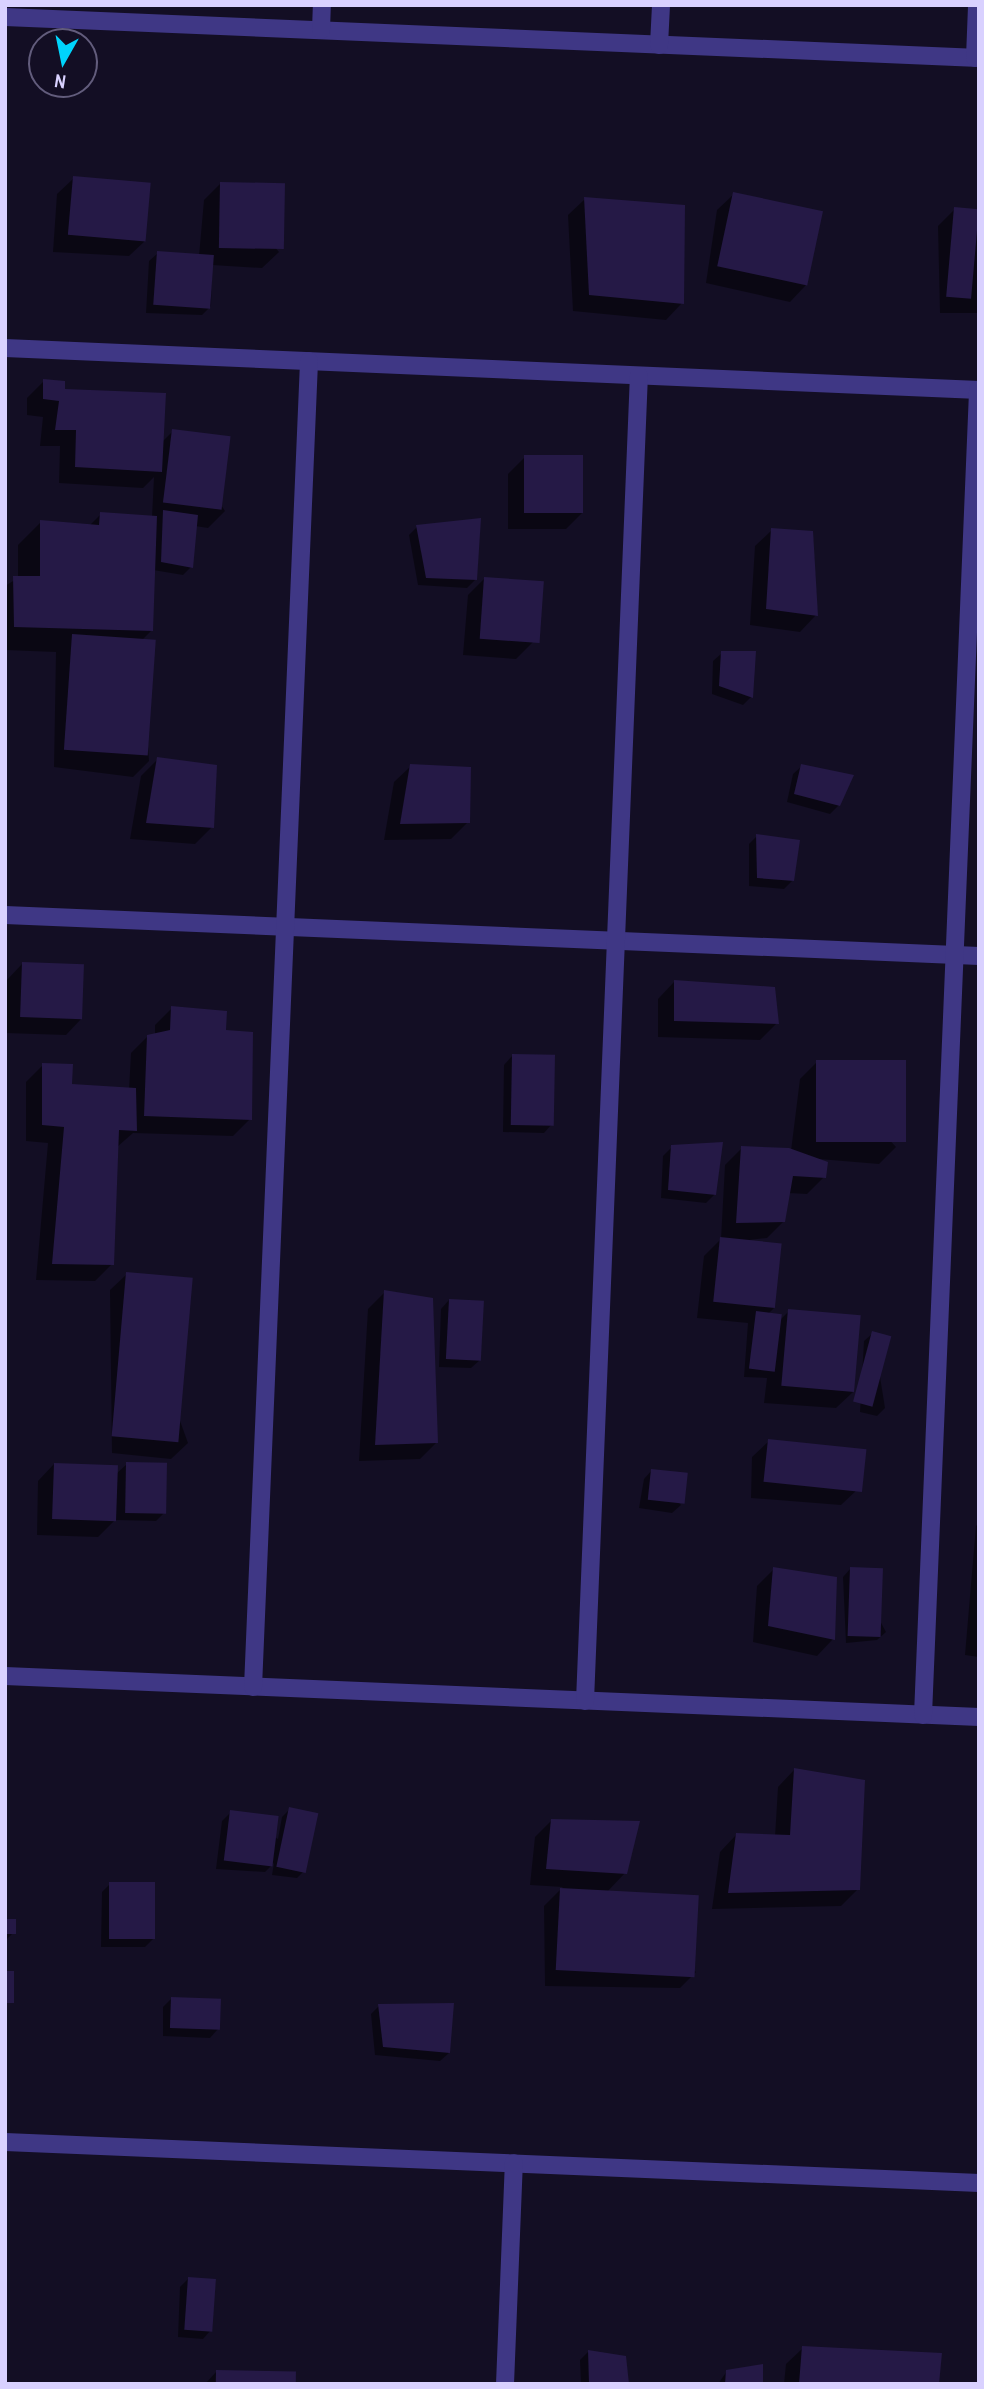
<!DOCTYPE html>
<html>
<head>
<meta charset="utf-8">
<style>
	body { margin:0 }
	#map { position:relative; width:984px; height:2389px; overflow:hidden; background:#130e24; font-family:"Archivo Narrow",sans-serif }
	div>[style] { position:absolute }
	.shadow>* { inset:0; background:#0007; transform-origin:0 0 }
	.building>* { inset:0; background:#251946; transform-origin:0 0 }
	.street>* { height:18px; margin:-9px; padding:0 9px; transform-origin:9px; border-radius:9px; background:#3f3785 }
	span { translate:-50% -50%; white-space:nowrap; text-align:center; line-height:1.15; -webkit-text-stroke:5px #130e24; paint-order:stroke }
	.frame { position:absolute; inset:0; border:7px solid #d9d1ff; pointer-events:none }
	.north { position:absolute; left:28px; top:28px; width:70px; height:70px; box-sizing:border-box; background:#130e24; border:2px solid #625c7c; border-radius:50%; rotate:189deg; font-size:19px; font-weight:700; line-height:28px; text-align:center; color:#d9d1ff }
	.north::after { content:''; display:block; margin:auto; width:24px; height:32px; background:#00d4fc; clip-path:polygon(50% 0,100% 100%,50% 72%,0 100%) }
</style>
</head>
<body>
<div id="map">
	<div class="shadow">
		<i style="clip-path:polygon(74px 178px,146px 240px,129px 256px,53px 252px,57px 194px)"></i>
		<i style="clip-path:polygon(221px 183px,279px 252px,262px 268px,212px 265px,211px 306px,202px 315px,146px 313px,149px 261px,158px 253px,199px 256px,204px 200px)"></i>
		<i style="clip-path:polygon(734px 194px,806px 285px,790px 302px,706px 283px,717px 210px)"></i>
		<i style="clip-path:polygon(585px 199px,682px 303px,666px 320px,573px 311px,568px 215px)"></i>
		<i style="clip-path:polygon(955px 209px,979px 210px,979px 313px,940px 313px,938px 226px)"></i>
		<i style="clip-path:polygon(44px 381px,162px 442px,173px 431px,225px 511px,208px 528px,195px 526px,191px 567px,183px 575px,153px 570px,151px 631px,141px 641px,149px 761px,133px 777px,54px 767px,56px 652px,5px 650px,5px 586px,18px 578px,18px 545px,41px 522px,89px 526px,101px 514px,152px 517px,154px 477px,143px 488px,59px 483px,60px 446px,40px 446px,43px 417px,27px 415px,27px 398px)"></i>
		<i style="clip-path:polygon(525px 457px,583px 512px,566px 529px,508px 529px,508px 474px)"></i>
		<i style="clip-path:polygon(417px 527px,476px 579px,467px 588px,418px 585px,409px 535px)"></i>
		<i style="clip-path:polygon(772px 530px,816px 615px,800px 632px,750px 625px,755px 546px)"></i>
		<i style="clip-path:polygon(485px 578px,533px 642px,516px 659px,463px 655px,468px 595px)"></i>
		<i style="clip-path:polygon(722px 653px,751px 697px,743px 705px,712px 694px,713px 661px)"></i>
		<i style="clip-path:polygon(158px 759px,212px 827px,195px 844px,130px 839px,141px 776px)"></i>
		<i style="clip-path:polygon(411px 766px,468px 822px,451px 839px,384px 840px,394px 782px)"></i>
		<i style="clip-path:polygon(802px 766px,839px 805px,830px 814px,787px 802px,793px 774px)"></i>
		<i style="clip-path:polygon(757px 836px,793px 880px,784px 889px,749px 886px,749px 844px)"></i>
		<i style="clip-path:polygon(22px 964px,82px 1018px,66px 1035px,5px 1033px,6px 981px)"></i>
		<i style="clip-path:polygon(674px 982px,777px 1023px,760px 1040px,658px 1037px,658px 999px)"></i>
		<i style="clip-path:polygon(172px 1008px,224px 1032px,250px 1119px,233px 1136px,133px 1133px,117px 1147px,112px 1264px,95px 1281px,36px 1280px,48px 1143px,26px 1141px,26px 1082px,43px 1065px,70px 1085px,129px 1090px,131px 1053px,148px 1036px,155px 1035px,155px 1025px)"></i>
		<i style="clip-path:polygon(512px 1056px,552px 1124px,544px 1133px,503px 1132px,504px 1065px)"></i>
		<i style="clip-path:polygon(817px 1062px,896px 1147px,879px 1164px,819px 1159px,824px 1177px,807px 1194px,788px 1193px,784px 1221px,767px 1238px,740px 1241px,775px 1307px,768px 1314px,780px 1320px,789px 1311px,853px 1392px,836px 1408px,764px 1403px,767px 1378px,744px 1377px,748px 1323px,697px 1318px,704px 1256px,721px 1239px,725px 1165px,742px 1148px,791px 1151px,800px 1079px)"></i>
		<i style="clip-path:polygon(672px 1147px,715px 1194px,706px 1203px,661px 1198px,663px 1156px)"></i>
		<i style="left:978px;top:1273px;width:1px;height:46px"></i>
		<i style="clip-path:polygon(127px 1274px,188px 1443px,171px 1459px,112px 1453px,110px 1290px)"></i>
		<i style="clip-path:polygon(385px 1292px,437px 1442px,420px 1459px,359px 1461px,368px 1309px)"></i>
		<i style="clip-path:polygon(449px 1300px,480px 1360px,471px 1368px,439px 1367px,441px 1309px)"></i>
		<i style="clip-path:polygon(873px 1333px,885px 1408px,877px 1416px,860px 1412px,864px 1341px)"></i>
		<i style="clip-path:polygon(769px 1441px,858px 1489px,841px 1505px,751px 1498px,752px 1457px)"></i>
		<i style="clip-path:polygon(54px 1464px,116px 1474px,127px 1464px,164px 1513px,156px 1521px,115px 1520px,98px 1537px,37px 1535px,38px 1481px)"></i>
		<i style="clip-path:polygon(652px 1470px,681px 1505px,672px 1513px,639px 1508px,644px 1479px)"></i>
		<i style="clip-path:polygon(979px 1523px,979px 1657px,965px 1655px,976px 1526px)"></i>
		<i style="clip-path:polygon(851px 1568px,886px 1632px,877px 1640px,846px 1643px,843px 1577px)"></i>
		<i style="clip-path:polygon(774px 1569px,833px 1639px,817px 1656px,753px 1642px,757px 1586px)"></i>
		<i style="clip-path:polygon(794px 1770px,858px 1889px,841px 1906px,712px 1909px,720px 1852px,736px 1835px,775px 1837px,778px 1787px)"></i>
		<i style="clip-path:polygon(290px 1809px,306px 1869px,297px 1878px,272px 1875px,274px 1863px,265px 1872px,216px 1869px,222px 1821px,231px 1812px,278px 1839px,282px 1817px)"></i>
		<i style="clip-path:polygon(551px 1821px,625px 1873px,607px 1892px,696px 1972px,680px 1988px,545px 1986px,544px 1906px,563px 1887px,530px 1885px,535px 1837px)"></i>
		<i style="clip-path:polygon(110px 1884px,154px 1938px,145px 1947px,101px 1947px,102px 1892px)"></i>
		<i style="clip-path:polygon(5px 1921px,13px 1933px,5px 1941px)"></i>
		<i style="clip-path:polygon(171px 1999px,218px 2029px,210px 2038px,163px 2036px,163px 2007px)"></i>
		<i style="clip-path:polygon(379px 2006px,449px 2053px,440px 2061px,375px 2055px,371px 2014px)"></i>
		<i style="clip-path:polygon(188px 2279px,211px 2330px,203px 2339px,178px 2337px,180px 2287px)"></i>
		<i style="clip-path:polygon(803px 2348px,938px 2384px,784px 2384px,786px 2364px)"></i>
		<i style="clip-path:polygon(588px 2352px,628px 2384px,581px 2384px,580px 2360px)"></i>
		<i style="clip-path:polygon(727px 2371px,761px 2384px,718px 2384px)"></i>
		<i style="clip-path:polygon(216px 2372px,293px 2384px,205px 2384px)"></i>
	</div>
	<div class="building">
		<i style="left:73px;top:176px;width:78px;height:59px;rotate:5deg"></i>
		<i style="left:220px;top:182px;width:65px;height:66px;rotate:1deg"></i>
		<i style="left:733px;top:192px;width:92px;height:76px;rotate:12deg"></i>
		<i style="clip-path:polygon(584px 197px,685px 205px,684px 304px,589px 295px)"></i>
		<i style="left:954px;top:207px;width:25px;height:90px;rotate:5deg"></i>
		<i style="left:157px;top:251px;width:57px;height:54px;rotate:4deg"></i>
		<i style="clip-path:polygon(43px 379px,65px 381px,65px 389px,166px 393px,162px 472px,75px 467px,76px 430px,55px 430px,59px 401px,43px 399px)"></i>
		<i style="left:172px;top:429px;width:59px;height:74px;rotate:7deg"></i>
		<i style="left:524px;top:455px;width:59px;height:58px"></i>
		<i style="clip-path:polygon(163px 510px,198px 515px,193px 568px,161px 562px)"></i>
		<i style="clip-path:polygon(100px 512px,157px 516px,153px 631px,14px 627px,13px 576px,40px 576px,40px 520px,99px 525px)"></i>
		<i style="clip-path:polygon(481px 518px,477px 580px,426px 578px,416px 525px)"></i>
		<i style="clip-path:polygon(771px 528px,813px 531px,818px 616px,766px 609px)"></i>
		<i style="left:484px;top:577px;width:60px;height:62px;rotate:4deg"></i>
		<i style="left:72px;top:634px;width:84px;height:116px;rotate:4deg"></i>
		<i style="clip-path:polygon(721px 651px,756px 651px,753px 698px,719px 686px)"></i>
		<i style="clip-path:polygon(157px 757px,217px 765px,214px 828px,146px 823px)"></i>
		<i style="clip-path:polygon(410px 764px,471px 767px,470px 823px,400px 824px)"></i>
		<i style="clip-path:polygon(801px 764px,854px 775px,840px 806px,794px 794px)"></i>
		<i style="clip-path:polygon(756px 834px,800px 840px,794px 881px,757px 878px)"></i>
		<i style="left:22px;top:962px;width:62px;height:55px;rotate:2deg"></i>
		<i style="clip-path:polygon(674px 980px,775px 987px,779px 1024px,674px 1021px)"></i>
		<i style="clip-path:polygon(171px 1006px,227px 1011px,226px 1030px,253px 1032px,252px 1120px,144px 1116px,147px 1035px,170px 1030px)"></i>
		<i style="left:512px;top:1054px;width:43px;height:71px;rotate:1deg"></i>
		<i style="left:816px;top:1060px;width:90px;height:82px"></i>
		<i style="clip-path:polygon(42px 1063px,73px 1064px,72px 1084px,136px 1088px,137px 1131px,119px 1130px,114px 1265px,52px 1264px,64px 1127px,42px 1125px)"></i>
		<i style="clip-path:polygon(723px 1142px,716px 1195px,668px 1190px,671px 1145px)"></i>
		<i style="clip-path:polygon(741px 1146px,789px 1148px,828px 1162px,826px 1178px,793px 1176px,785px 1222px,736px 1223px)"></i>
		<i style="left:720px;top:1237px;width:62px;height:65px;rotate:6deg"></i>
		<i style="left:126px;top:1272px;width:67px;height:165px;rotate:5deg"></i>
		<i style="clip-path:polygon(384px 1290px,433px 1298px,438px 1443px,375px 1445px)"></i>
		<i style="left:449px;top:1299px;width:35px;height:60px;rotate:3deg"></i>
		<i style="left:788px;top:1309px;width:73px;height:77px;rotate:5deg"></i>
		<i style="left:756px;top:1311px;width:26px;height:58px;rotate:7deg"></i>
		<i style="left:872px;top:1331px;width:20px;height:73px;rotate:15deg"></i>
		<i style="left:768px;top:1439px;width:99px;height:43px;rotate:6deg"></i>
		<i style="left:126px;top:1462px;width:41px;height:51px;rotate:1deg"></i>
		<i style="left:54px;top:1463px;width:64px;height:56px;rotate:2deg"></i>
		<i style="left:651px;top:1469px;width:37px;height:31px;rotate:6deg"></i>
		<i style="clip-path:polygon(773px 1567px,837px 1577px,835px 1640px,768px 1626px)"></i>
		<i style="left:850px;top:1567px;width:33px;height:69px;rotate:2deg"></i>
		<i style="clip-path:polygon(794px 1768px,865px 1780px,860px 1890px,728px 1893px,736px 1833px,790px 1835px)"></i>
		<i style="left:289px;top:1807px;width:30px;height:61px;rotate:12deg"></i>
		<i style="left:230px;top:1810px;width:49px;height:51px;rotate:7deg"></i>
		<i style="clip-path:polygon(551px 1819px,640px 1821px,627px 1874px,546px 1869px)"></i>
		<i style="left:109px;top:1882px;width:46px;height:57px"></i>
		<i style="left:560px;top:1888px;width:139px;height:82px;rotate:3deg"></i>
		<i style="left:5px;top:1919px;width:11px;height:15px"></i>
		<i style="left:5px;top:1971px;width:9px;height:32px"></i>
		<i style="left:171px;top:1997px;width:50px;height:31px;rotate:2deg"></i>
		<i style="clip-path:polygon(454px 2003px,450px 2053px,383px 2047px,378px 2004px)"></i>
		<i style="left:188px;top:2277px;width:28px;height:53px;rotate:4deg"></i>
		<i style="clip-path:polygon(802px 2346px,942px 2353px,939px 2384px,799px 2384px)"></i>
		<i style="clip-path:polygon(588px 2350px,626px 2356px,629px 2384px,589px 2384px)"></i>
		<i style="clip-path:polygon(763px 2364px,763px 2384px,725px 2384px,726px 2370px)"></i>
		<i style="left:216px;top:2370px;width:80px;height:14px;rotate:1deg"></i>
	</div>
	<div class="street">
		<i style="left:5px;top:17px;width:975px;rotate:2.41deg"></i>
		<i style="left:321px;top:30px;width:25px;rotate:-88deg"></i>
		<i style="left:659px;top:45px;width:40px;rotate:-87.1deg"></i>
		<i style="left:975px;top:58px;width:53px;rotate:-87.8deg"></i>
		<i style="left:5px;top:348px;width:975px;rotate:2.47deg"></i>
		<i style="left:5px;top:915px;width:975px;rotate:2.41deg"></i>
		<i style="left:5px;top:1676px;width:975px;rotate:2.41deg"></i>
		<i style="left:253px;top:1687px;width:1327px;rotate:-87.58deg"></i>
		<i style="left:585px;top:1701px;width:1326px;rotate:-87.67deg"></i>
		<i style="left:923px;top:1715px;width:1326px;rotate:-87.62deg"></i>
		<i style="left:5px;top:2142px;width:975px;rotate:2.41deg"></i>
		<i style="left:505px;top:2384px;width:221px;rotate:-87.7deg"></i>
	</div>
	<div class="frame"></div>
	<div class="north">N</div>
</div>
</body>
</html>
